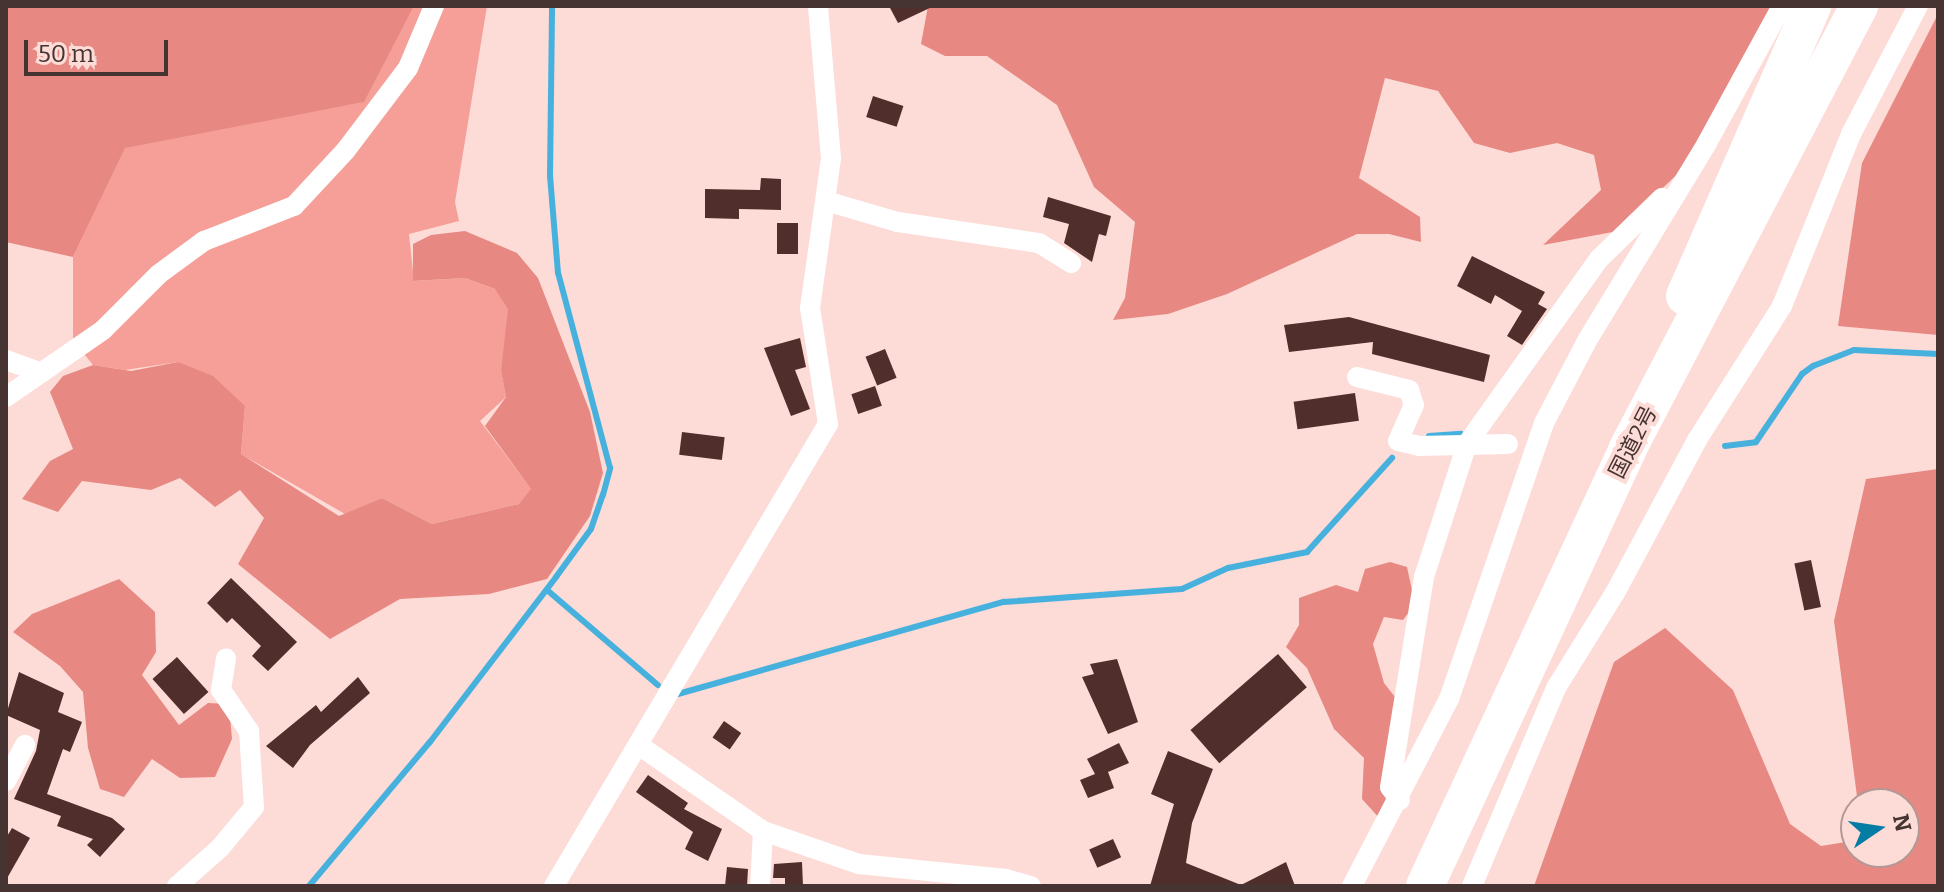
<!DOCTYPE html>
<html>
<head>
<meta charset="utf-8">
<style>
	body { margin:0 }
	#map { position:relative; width:1944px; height:892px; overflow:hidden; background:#fddbd7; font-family:Bitter,"Noto Sans JP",serif }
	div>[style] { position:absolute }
	.green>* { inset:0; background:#f59f98 }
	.forest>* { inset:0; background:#e78982 }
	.stream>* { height:6px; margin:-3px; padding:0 3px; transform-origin:3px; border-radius:3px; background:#47b1de }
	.building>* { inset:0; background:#4f2e2c; transform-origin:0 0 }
	.street>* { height:20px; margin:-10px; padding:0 10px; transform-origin:10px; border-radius:10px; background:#fff }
	.highway>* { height:38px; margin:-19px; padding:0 19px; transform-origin:19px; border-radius:19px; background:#fff }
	span { translate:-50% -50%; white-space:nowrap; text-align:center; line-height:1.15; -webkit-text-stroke:8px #fddbd7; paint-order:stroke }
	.street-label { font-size:22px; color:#453432 }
	.frame { position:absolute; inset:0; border:8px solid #453432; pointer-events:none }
	.north { position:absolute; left:1840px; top:788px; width:80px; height:80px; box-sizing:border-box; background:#fddbd7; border:2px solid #b39895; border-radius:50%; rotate:77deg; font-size:22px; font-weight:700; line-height:32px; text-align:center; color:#453432 }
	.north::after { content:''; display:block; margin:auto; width:28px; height:36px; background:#057ca4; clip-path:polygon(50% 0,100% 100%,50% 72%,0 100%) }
	.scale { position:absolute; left:24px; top:40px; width:144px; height:36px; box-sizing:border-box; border:4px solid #453432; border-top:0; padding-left:10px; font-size:24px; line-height:28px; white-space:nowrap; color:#453432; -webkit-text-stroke:6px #fddbd7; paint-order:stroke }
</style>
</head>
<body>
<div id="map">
	<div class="green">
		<i style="clip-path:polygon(414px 6px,487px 6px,455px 202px,459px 221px,409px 234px,414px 281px,465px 278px,495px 289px,513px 304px,501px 371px,506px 397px,480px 421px,532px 490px,519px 504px,432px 524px,382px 498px,345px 514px,241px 454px,245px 406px,178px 362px,125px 370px,93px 365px,73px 340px,73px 257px,125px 147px,363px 102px)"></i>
	</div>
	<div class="forest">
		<i style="clip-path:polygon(6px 6px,414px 6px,364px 102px,125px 148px,73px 257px,6px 242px)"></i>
		<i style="clip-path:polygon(928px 6px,1771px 6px,1692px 160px,1618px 231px,1543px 245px,1601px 190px,1594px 155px,1557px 143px,1510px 153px,1474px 143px,1438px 91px,1385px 78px,1359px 178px,1420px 217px,1421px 242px,1389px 234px,1357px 234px,1227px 294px,1168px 314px,1113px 320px,1125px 298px,1135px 222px,1094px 187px,1057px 105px,987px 56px,945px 56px,921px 44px)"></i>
		<i style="clip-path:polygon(1938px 14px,1938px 335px,1838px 326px,1862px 163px)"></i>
		<i style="clip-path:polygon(465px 231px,517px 253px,538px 278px,590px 412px,603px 473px,590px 516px,547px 579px,489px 594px,400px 599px,330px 639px,238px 564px,264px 518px,240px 490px,215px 507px,180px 478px,151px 490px,82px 481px,58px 512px,22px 499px,50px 461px,73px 449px,50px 392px,63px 376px,93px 365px,131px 371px,178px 362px,213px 376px,245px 406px,241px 454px,339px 516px,382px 498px,432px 524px,519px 504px,531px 489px,485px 426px,506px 397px,501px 371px,508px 309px,495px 289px,465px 278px,413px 281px,413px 244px,431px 235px)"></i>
		<i style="clip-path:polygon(1938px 469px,1938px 886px,1534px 886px,1614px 662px,1665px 628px,1733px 690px,1790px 824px,1821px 846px,1846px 842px,1856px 819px,1856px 852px,1904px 852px,1904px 804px,1858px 804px,1834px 621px,1866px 479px)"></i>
		<i style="clip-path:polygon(1390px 562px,1407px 567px,1415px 604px,1403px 620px,1384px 617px,1373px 644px,1384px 683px,1399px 702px,1393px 774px,1381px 820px,1362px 799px,1364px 758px,1334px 729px,1307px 668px,1286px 647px,1299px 625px,1299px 598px,1336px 585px,1358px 592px,1365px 569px)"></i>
		<i style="clip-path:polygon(119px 579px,155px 612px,156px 652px,142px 675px,179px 725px,208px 703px,229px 704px,232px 739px,215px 777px,180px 778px,152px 759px,124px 797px,100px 789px,88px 748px,83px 692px,60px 666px,13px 632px,32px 614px)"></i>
	</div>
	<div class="stream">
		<i style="left:1429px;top:436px;width:32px;rotate:-4deg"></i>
		<i style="left:1725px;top:446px;width:31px;rotate:-7deg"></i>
		<i style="left:1756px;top:442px;width:82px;rotate:-55.9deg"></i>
		<i style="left:1802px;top:374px;width:14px;rotate:-36deg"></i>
		<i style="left:1813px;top:366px;width:44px;rotate:-21.3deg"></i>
		<i style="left:1854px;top:350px;width:84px;rotate:2.7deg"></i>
		<i style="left:547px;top:590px;width:146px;rotate:40.6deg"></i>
		<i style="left:678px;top:694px;width:339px;rotate:-15.8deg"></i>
		<i style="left:1004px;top:602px;width:178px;rotate:-4.2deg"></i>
		<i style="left:1182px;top:589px;width:51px;rotate:-24.5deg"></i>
		<i style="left:1228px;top:568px;width:81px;rotate:-11.4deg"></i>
		<i style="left:1307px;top:552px;width:127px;rotate:-47.9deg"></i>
		<i style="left:309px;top:886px;width:188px;rotate:-50deg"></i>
		<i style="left:430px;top:742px;width:208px;rotate:-52.6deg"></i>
		<i style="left:556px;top:577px;width:59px;rotate:-53.9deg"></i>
		<i style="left:591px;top:529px;width:36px;rotate:-71deg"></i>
		<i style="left:603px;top:495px;width:28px;rotate:-75deg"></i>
		<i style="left:610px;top:468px;width:202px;rotate:-104.9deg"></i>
		<i style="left:558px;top:273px;width:97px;rotate:-94.7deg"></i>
		<i style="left:550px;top:176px;width:170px;rotate:-89.3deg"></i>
	</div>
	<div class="building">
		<i style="clip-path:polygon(889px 6px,934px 6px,898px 23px)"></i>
		<i style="left:873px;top:96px;width:32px;height:22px;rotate:18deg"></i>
		<i style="clip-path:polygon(761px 178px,781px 179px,781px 210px,739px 209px,739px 219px,705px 218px,705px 189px,760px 190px)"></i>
		<i style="clip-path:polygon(1048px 197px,1111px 216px,1106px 236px,1099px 234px,1092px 262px,1064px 243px,1069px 224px,1043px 217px)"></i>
		<i style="left:777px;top:223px;width:21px;height:31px"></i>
		<i style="clip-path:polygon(1472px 256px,1545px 292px,1538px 304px,1547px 309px,1522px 345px,1507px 336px,1522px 311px,1495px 295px,1491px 304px,1457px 286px)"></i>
		<i style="clip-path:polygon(1349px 317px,1490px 355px,1484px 382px,1372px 354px,1373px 342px,1289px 352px,1284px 325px)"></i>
		<i style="clip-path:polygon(800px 338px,806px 367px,795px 370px,810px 409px,791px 416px,764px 348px)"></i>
		<i style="left:885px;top:349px;width:31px;height:21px;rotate:68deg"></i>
		<i style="left:875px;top:386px;width:21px;height:25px;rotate:71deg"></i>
		<i style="left:1355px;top:393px;width:28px;height:62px;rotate:82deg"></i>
		<i style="left:682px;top:432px;width:43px;height:23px;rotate:7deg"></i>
		<i style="left:1811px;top:560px;width:48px;height:17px;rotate:78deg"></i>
		<i style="clip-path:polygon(231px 578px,297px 642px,268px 671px,252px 656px,261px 646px,232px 618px,227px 623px,207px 603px)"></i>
		<i style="left:1278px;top:654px;width:44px;height:116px;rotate:49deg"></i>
		<i style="left:177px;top:657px;width:47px;height:33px;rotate:48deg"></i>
		<i style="clip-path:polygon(1117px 659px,1138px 722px,1108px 734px,1082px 677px,1094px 674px,1090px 664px)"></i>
		<i style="clip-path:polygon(19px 672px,64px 693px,58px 712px,82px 722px,70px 752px,63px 749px,47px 794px,112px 818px,125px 829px,100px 857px,87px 845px,93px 839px,57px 826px,61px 816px,14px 799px,36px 751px,40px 730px,6px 715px)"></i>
		<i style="clip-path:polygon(358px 677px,370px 693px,310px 745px,293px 768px,266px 746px,316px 705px,321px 712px)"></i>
		<i style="left:724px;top:721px;width:21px;height:20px;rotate:35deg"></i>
		<i style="clip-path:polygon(1119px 743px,1129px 763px,1108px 772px,1114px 788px,1088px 798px,1080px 780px,1095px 774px,1087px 759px)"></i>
		<i style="clip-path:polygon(1168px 751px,1213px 769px,1192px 823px,1186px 863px,1241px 885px,1286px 862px,1295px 886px,1150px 886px,1174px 804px,1151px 794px)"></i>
		<i style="clip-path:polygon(648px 775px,688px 803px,684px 809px,722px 829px,708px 861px,685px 849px,693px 832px,636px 792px)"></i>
		<i style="clip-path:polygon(12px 828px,30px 838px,6px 880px,6px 838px)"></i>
		<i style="left:1113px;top:839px;width:20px;height:26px;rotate:66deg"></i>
		<i style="clip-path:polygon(802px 862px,803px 886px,785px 886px,785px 878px,773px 878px,774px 864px)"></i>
		<i style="clip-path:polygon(727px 867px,748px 869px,747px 886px,725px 886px)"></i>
	</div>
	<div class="street">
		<i style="left:826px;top:201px;width:75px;rotate:16.3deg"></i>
		<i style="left:898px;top:222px;width:143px;rotate:8.5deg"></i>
		<i style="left:1039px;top:243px;width:38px;rotate:32deg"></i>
		<i style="left:6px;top:360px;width:35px;rotate:20deg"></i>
		<i style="left:1357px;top:377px;width:54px;rotate:14deg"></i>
		<i style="left:1409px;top:390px;width:16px;rotate:72deg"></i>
		<i style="left:1414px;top:405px;width:39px;rotate:114deg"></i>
		<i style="left:1398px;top:441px;width:22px;rotate:13deg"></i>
		<i style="left:1419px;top:446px;width:89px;rotate:-1.3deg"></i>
		<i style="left:6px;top:397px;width:118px;rotate:-34.6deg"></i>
		<i style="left:103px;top:330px;width:79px;rotate:-45deg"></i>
		<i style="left:159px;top:274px;width:56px;rotate:-36.3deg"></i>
		<i style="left:204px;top:241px;width:97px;rotate:-21.3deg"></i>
		<i style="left:294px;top:206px;width:76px;rotate:-47.1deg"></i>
		<i style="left:346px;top:150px;width:103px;rotate:-52.9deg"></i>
		<i style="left:408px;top:68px;width:67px;rotate:-67.2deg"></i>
		<i style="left:640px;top:746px;width:150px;rotate:34.6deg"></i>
		<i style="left:763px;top:831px;width:102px;rotate:19deg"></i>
		<i style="left:859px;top:864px;width:148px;rotate:5.8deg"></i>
		<i style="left:1006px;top:879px;width:26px;rotate:16deg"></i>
		<i style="left:6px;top:781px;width:41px;rotate:-62.2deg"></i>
		<i style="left:1400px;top:800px;width:16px;rotate:-128deg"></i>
		<i style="left:1390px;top:787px;width:213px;rotate:-80.8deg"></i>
		<i style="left:1424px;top:577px;width:140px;rotate:-72.1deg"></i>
		<i style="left:1467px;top:444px;width:227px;rotate:-54.5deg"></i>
		<i style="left:1599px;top:259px;width:88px;rotate:-44.1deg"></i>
		<i style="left:177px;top:886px;width:57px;rotate:-41.5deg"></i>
		<i style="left:220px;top:848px;width:53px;rotate:-50.3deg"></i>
		<i style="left:254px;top:807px;width:76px;rotate:-93.8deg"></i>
		<i style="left:249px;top:731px;width:50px;rotate:-124.3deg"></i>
		<i style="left:221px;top:690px;width:32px;rotate:-81deg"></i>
		<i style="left:554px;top:886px;width:537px;rotate:-59.33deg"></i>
		<i style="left:828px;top:424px;width:117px;rotate:-98.8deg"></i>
		<i style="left:810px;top:308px;width:151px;rotate:-82deg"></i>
		<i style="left:831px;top:158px;width:153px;rotate:-94.9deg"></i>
		<i style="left:760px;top:886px;width:55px;rotate:-86.9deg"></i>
		<i style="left:1352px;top:886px;width:211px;rotate:-62.6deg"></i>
		<i style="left:1449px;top:699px;width:292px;rotate:-71deg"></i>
		<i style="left:1544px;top:423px;width:95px;rotate:-62.4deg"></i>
		<i style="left:1588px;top:339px;width:229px;rotate:-58.7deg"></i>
		<i style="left:1707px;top:143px;width:156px;rotate:-61.3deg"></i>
		<i style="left:1472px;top:886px;width:215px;rotate:-67deg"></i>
		<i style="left:1556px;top:688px;width:112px;rotate:-58.2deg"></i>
		<i style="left:1615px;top:593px;width:174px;rotate:-61.8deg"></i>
		<i style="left:1697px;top:440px;width:159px;rotate:-57.6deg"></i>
		<i style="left:1782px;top:306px;width:185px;rotate:-68.1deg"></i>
		<i style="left:1851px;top:134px;width:144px;rotate:-62.4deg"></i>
	</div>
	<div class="highway">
		<i style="left:1685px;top:296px;width:317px;rotate:-66.3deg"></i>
		<i style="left:1425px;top:886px;width:483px;rotate:-65.1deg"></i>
		<i style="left:1628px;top:448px;width:499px;rotate:-62.4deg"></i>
	</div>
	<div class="street-label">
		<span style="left:1633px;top:442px;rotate:-63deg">国道2号</span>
	</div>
	<div class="frame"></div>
	<div class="north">N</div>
	<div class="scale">50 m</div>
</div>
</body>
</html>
